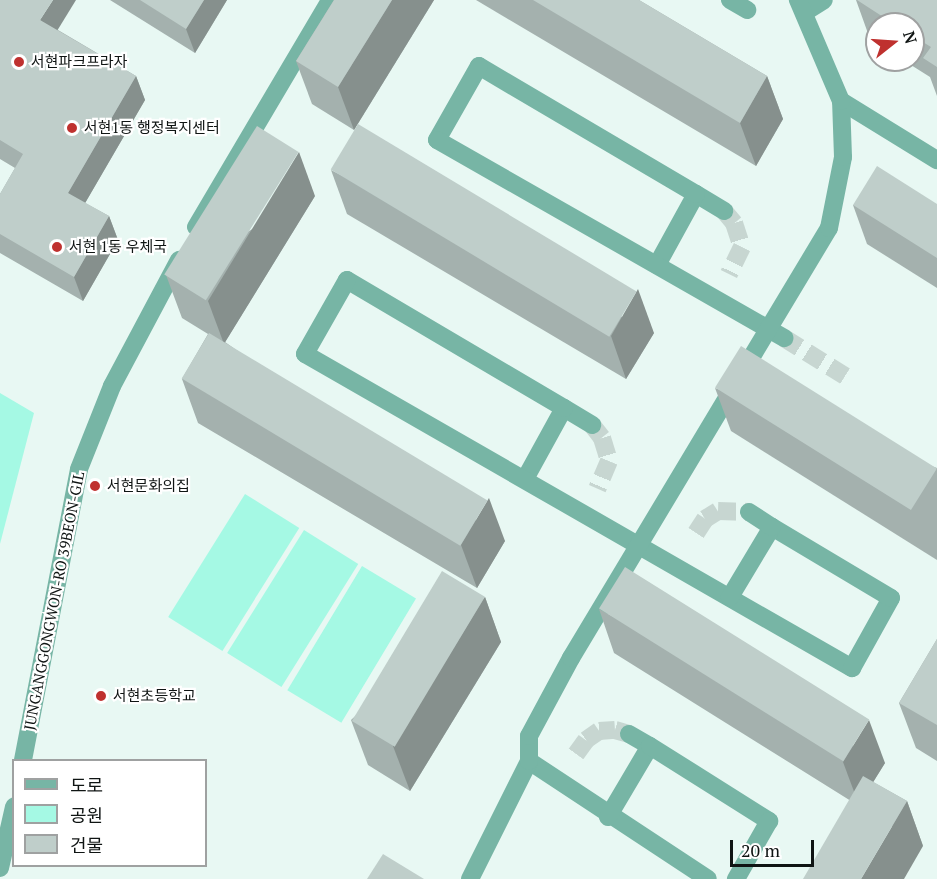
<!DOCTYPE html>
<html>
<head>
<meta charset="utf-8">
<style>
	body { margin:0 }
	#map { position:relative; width:937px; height:879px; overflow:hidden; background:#e8f8f3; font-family:"PT Serif","Noto Sans KR",serif }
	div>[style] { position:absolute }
	.green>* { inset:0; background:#a5f9e4; transform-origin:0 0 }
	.minor-tunnel>* { height:18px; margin-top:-9px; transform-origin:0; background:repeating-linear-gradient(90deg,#c7d6d1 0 18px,transparent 0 27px) }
	.minor>* { height:18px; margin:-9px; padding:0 9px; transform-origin:9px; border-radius:9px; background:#77b5a5 }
	.wall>* { inset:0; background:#a4b1ae }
	.shaded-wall>* { inset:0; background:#86908d }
	.building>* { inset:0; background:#bfceca; transform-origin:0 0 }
	.dots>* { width:16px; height:16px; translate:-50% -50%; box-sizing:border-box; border:3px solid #fff; border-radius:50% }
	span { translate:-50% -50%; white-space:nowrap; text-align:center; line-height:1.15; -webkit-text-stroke:4.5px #fff; paint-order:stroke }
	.poi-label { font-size:15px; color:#0f1413 }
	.left { translate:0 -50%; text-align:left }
	.street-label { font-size:15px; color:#0f1413 }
	.legend { position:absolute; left:12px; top:759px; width:195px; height:108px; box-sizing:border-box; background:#fff; border:2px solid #9fa1a1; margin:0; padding:8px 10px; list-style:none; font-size:18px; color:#0f1413 }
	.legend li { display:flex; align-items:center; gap:12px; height:30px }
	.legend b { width:30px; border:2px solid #9fa1a1 }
	.north { position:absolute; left:865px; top:12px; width:60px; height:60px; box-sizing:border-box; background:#fff; border:2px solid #9fa1a1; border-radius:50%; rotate:73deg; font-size:16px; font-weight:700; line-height:24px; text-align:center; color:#0f1413 }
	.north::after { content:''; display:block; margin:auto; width:21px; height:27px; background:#bf312f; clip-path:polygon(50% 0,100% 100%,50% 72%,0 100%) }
	.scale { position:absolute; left:730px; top:840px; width:84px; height:27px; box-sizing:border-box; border:3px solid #0f1413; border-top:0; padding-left:8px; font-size:18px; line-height:21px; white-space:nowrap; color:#0f1413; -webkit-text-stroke:4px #fff; paint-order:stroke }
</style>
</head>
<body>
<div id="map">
	<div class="green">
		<i style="clip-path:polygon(0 393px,34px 413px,0 544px)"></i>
		<i style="left:245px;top:494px;width:64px;height:145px;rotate:32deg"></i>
		<i style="left:304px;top:530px;width:64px;height:145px;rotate:32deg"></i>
		<i style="left:362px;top:566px;width:63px;height:145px;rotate:31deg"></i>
	</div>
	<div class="minor-tunnel">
		<i style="left:724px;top:211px;width:16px;rotate:50deg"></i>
		<i style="left:734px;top:223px;width:25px;rotate:72deg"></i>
		<i style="left:742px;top:247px;width:30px;rotate:116deg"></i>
		<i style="left:784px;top:338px;width:72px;rotate:31.9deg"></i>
		<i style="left:592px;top:425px;width:16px;rotate:52deg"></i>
		<i style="left:602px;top:438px;width:24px;rotate:73deg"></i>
		<i style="left:609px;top:461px;width:30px;rotate:113deg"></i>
		<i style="left:696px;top:533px;width:17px;rotate:-57deg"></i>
		<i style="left:705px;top:519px;width:15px;rotate:-32deg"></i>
		<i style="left:718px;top:511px;width:31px;rotate:2deg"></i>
		<i style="left:576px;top:754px;width:17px;rotate:-54deg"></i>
		<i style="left:586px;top:740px;width:16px;rotate:-35deg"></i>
		<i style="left:599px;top:731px;width:16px;rotate:-4deg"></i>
		<i style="left:615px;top:730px;width:15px;rotate:16deg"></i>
	</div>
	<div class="minor">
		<i style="left:730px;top:0;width:20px;rotate:30deg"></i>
		<i style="left:805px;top:12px;width:22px;rotate:-32deg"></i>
		<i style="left:841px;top:101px;width:113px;rotate:31.6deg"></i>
		<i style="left:696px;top:194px;width:33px;rotate:31deg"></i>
		<i style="left:196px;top:227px;width:264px;rotate:-59.4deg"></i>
		<i style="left:657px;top:265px;width:81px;rotate:-61.2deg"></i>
		<i style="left:696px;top:194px;width:252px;rotate:-149.5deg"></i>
		<i style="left:479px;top:66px;width:85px;rotate:119.6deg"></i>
		<i style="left:437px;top:140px;width:400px;rotate:29.7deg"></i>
		<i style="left:564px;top:408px;width:33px;rotate:31deg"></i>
		<i style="left:525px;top:479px;width:81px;rotate:-61.2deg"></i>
		<i style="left:564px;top:408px;width:252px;rotate:-149.5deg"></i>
		<i style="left:347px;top:280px;width:85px;rotate:119.6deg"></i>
		<i style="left:305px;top:354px;width:631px;rotate:29.86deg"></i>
		<i style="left:852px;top:668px;width:80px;rotate:-60.9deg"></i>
		<i style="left:891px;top:598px;width:139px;rotate:-149.2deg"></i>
		<i style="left:772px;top:527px;width:82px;rotate:121deg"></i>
		<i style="left:749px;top:512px;width:27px;rotate:33deg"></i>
		<i style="left:629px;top:734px;width:24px;rotate:30deg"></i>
		<i style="left:23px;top:760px;width:296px;rotate:-79.1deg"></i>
		<i style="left:79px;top:469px;width:89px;rotate:-68.3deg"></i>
		<i style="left:112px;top:386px;width:143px;rotate:-62deg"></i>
		<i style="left:529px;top:761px;width:214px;rotate:33.4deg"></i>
		<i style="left:608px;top:817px;width:82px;rotate:-59.4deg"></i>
		<i style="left:650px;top:746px;width:141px;rotate:32.2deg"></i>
		<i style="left:769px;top:821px;width:67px;rotate:119.6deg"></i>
		<i style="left:0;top:868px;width:63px;rotate:-77.1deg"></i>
		<i style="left:470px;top:879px;width:132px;rotate:-63.4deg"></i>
		<i style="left:529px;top:761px;width:25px;rotate:-90deg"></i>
		<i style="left:529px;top:736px;width:89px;rotate:-61.7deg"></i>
		<i style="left:571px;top:658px;width:501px;rotate:-59.04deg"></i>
		<i style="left:829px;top:228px;width:72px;rotate:-78.8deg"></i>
		<i style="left:843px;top:157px;width:56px;rotate:-92deg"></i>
		<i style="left:841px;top:101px;width:110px;rotate:-113.1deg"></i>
	</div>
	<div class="wall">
		<i style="clip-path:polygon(0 0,58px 30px,136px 76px,145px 100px,85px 203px,109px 216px,118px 240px,83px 301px,0 253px,0 194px,15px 168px,0 159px)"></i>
		<i style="clip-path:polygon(110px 0,227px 0,195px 53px)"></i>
		<i style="clip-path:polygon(334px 0,434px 0,354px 130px,312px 104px,296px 61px)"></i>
		<i style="clip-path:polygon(476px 0,639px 0,767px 76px,783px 119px,756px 166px)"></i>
		<i style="clip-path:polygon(856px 0,937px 0,937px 96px,930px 77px,903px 60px,913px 60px,913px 24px,877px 24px,877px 43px,870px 39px)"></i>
		<i style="clip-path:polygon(331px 170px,654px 333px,626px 379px,347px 214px)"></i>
		<i style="clip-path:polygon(315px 196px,225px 342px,505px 541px,477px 588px,198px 423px,182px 379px,208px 334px,182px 318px,166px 275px)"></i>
		<i style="clip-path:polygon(937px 204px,937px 288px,867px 244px,853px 205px)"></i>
		<i style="clip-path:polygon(715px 388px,937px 468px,937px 560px,731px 431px)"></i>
		<i style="clip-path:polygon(485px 597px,501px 642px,410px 791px,368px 765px,351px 720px)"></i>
		<i style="clip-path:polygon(599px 609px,885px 763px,873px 782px,907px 801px,923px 846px,614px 653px)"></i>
		<i style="clip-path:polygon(937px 639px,937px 761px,916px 748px,899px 703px)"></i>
	</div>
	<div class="shaded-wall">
		<i style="clip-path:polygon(53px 0,76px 0,49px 44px,40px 20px)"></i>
		<i style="clip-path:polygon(204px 0,227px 0,195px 53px,186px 29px)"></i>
		<i style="clip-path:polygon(392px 0,434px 0,354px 130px,338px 87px)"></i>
		<i style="clip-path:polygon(136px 76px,145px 100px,77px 217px,68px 193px)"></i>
		<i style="clip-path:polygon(767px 76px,783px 119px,756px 166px,740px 123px)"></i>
		<i style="clip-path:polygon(299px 152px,315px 196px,224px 344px,208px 301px)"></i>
		<i style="clip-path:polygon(109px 216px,118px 240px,83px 301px,74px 277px)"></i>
		<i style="clip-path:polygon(638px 289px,654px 333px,626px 379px,611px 336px)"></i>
		<i style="clip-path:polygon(489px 498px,505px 541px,477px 588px,461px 545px)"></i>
		<i style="clip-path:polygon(485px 597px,501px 642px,410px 791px,393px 746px)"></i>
		<i style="clip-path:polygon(869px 720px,885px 763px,859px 805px,843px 762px)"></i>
		<i style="clip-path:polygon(907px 801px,923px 846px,904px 879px,861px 879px)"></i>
	</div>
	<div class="building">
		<i style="clip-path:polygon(0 0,53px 0,40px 20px,136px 76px,68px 193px,109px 216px,74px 277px,0 234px,0 194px,23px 154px,0 140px)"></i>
		<i style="clip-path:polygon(140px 0,204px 0,186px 29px)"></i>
		<i style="clip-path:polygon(334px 0,392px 0,338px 87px,296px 61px)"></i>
		<i style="clip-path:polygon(533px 0,639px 0,767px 76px,740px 123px)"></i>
		<i style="clip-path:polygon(857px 0,937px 0,937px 67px,923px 58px,931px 47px,913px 36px,913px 24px,894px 24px)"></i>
		<i style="left:358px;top:124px;width:325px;height:53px;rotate:31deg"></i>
		<i style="left:257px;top:126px;width:49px;height:175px;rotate:32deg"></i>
		<i style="clip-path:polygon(877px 166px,937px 204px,937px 258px,853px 205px)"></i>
		<i style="left:209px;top:333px;width:325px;height:53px;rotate:31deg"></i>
		<i style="left:741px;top:346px;width:231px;height:49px;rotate:32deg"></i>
		<i style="left:625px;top:567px;width:288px;height:49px;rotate:32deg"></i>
		<i style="left:442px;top:571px;width:50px;height:175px;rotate:31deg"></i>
		<i style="clip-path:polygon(937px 639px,937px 725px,899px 703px)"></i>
		<i style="clip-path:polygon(863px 776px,907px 801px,861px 879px,803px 879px)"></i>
		<i style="clip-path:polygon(383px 854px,424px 879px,367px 879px)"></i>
	</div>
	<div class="dots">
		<i style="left:19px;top:62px;background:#bf312f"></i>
		<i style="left:72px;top:128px;background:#bf312f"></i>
		<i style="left:57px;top:247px;background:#bf312f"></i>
		<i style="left:95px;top:486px;background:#bf312f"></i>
		<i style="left:101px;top:696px;background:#bf312f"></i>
	</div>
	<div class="poi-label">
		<span class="left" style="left:31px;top:62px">서현파크프라자</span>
		<span class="left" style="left:84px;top:128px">서현1동 행정복지센터</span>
		<span class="left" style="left:69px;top:247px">서현 1동 우체국</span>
		<span class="left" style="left:107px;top:486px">서현문화의집</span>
		<span class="left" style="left:113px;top:696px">서현초등학교</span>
	</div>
	<div class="street-label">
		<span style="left:54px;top:601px;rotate:-79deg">JUNGANGGONGWON-RO 39BEON-GIL</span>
	</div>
	<ul class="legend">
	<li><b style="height:8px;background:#77b5a5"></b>도로</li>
	<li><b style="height:16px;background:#a5f9e4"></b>공원</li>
	<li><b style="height:16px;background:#bfceca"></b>건물</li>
	</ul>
	<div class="north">N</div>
	<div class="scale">20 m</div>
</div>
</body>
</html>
